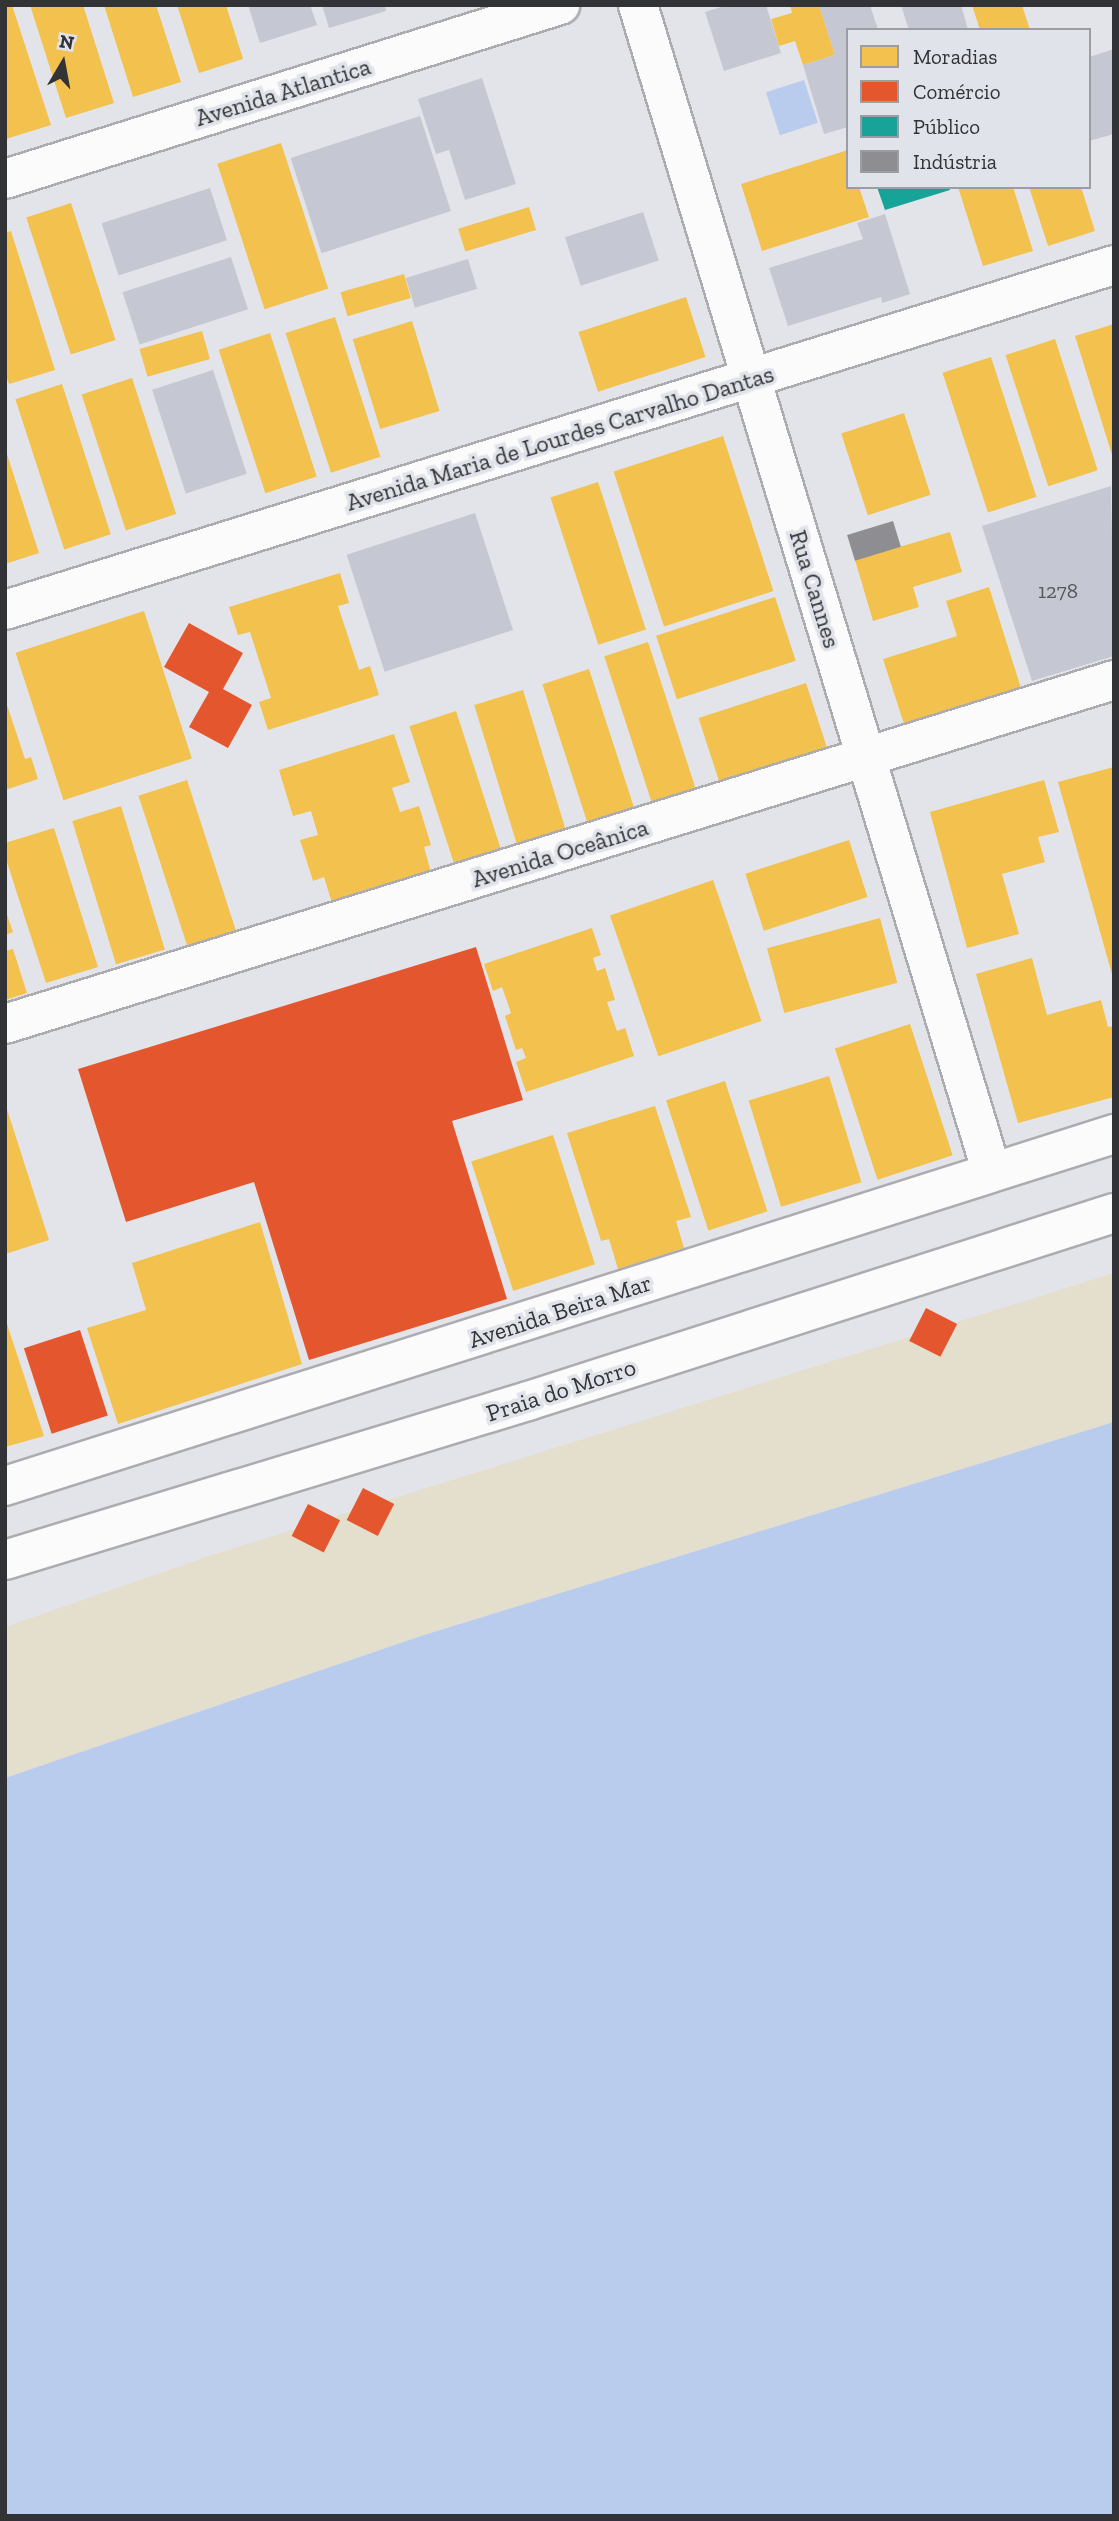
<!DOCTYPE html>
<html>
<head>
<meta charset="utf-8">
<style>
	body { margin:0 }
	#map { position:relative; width:1119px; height:2521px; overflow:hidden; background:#e3e4e9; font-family:"Zilla Slab",serif }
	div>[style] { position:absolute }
	.sand>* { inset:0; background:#e4decc }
	.water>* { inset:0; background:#bacced; transform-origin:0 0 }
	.homes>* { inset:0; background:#f2c14e; transform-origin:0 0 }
	.shops>* { inset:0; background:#e4572e; transform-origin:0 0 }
	.public>* { inset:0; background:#17a398 }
	.industry>* { inset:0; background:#8d8d92; transform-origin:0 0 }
	.building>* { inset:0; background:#c5c7d2; transform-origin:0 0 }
	.roads { filter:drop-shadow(2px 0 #acacb0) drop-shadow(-2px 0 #acacb0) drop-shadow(0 2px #acacb0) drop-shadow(0 -2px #acacb0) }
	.minor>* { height:38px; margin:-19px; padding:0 19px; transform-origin:19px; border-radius:19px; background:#fbfbfc }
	span { translate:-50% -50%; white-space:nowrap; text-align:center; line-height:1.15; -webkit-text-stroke:7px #e1e3eb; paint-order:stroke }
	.number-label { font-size:21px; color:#57585d }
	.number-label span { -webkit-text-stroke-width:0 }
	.street-label { font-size:24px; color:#323336 }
	.frame { position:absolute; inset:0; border:7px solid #323336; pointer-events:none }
	.legend { position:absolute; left:846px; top:28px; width:245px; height:161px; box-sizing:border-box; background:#e1e3eb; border:2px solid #9b9da3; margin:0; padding:9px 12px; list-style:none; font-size:21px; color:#323336 }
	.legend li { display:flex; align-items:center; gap:14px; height:35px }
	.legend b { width:35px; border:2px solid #9b9da3 }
	.north { position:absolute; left:28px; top:28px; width:70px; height:70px; -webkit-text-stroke:5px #e1e3eb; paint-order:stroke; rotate:10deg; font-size:19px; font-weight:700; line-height:28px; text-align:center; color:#323336 }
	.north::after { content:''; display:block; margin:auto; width:24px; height:32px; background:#323336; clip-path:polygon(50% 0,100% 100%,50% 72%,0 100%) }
</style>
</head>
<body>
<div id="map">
	<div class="sand">
		<i style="clip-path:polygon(1114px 1273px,1114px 1422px,421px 1636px,5px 1778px,5px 1627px,209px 1556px)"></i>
	</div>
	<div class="water">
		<i style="left:804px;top:80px;width:45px;height:40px;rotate:72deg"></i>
		<i style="clip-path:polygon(1114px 1422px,1114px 2516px,5px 2516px,5px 1778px,421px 1636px)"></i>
	</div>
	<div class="homes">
		<i style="clip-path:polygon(5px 5px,12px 5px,51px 125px,6px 139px)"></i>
		<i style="clip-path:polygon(30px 5px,83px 5px,114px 103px,66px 118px)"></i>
		<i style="clip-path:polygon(104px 5px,156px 5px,181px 82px,133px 97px)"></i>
		<i style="clip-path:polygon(177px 5px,226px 5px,243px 59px,199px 73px)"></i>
		<i style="clip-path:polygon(790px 5px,819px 5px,835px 55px,803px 65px,795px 41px,779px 46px,771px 19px,792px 13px)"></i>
		<i style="clip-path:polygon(972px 5px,1022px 5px,1030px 30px,980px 30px)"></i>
		<i style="left:281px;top:143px;width:153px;height:67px;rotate:72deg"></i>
		<i style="clip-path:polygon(848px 150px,848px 187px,859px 187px,869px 217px,762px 251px,741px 184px)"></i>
		<i style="clip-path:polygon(958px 187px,1013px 187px,1033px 251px,983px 266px)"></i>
		<i style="clip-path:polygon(1029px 187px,1081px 187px,1095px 231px,1048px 246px)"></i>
		<i style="left:71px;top:203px;width:144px;height:47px;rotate:72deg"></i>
		<i style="left:529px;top:207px;width:24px;height:74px;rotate:73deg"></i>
		<i style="clip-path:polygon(11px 231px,55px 370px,9px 384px,5px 372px,5px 233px)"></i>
		<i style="left:404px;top:274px;width:25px;height:66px;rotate:74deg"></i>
		<i style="left:686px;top:297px;width:63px;height:113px;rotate:72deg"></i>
		<i style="left:335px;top:317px;width:147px;height:52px;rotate:72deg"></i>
		<i style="left:412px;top:321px;width:94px;height:62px;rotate:73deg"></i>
		<i style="clip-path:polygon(1114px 324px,1114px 458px,1113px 458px,1075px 336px)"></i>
		<i style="left:202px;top:331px;width:29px;height:65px;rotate:74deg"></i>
		<i style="left:270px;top:333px;width:151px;height:54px;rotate:72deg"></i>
		<i style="left:1055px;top:339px;width:138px;height:52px;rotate:72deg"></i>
		<i style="left:991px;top:357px;width:147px;height:51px;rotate:72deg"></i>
		<i style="left:132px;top:378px;width:143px;height:53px;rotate:72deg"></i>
		<i style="left:62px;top:384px;width:158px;height:49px;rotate:72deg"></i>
		<i style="left:904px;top:413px;width:86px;height:66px;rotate:72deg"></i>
		<i style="left:723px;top:436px;width:163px;height:115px;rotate:72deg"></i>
		<i style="clip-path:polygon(5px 448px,39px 553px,5px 564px)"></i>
		<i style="left:598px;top:482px;width:155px;height:50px;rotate:72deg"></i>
		<i style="clip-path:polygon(1080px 502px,1083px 512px,1102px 506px,1113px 540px,1097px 545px,1114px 591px,1114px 644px,1050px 663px,1038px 653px,1026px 615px,1040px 610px,1027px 568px,1013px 572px,1000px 536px,1023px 528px,1021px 521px)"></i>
		<i style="clip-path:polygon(950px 532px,962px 572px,913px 587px,919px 607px,873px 621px,855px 560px)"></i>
		<i style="clip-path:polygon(340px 573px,349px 603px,338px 606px,359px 670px,370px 666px,379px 695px,268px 730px,259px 702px,271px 698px,250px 632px,238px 635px,229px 607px)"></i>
		<i style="clip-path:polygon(989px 587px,1021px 688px,904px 724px,883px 659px,957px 636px,946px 601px)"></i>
		<i style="left:775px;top:597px;width:67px;height:125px;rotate:72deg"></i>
		<i style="left:144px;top:611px;width:155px;height:135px;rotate:72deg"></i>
		<i style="left:648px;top:642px;width:160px;height:46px;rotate:72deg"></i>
		<i style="left:589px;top:669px;width:151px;height:49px;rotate:72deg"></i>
		<i style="left:806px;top:683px;width:74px;height:113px;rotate:72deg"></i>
		<i style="left:523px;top:690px;width:150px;height:51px;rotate:73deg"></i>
		<i style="clip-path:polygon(5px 699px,25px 759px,31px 757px,38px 779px,5px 790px)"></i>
		<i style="left:456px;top:711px;width:152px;height:49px;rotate:72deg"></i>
		<i style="clip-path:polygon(394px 734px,410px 782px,392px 788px,400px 812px,419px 806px,431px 845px,424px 847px,432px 876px,333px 906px,324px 877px,313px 881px,300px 840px,318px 835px,311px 811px,293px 816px,279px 770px)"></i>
		<i style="clip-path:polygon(1114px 767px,1114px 978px,1113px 978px,1058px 782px)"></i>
		<i style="left:187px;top:780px;width:158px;height:51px;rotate:72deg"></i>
		<i style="clip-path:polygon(1044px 780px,1059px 832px,1038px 837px,1045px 862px,1002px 874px,1019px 934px,967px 948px,930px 812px)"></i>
		<i style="left:121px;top:806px;width:150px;height:51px;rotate:73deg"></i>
		<i style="clip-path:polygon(54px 828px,98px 967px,46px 983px,5px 856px,5px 843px)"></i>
		<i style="left:849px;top:840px;width:60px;height:109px;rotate:72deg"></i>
		<i style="left:713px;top:880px;width:149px;height:109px;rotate:71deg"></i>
		<i style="clip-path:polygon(5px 909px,13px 932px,5px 935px)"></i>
		<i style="left:880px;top:918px;width:67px;height:117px;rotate:75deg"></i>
		<i style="clip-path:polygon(592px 928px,601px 955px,593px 958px,597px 971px,605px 968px,615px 1000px,607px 1002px,617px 1031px,625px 1028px,634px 1056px,526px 1092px,516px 1062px,526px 1058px,522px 1048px,516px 1050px,505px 1016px,511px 1013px,502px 987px,493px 991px,484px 964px)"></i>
		<i style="clip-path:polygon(13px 949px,27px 993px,5px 1000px,5px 951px)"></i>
		<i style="clip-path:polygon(1032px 958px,1047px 1015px,1101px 1000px,1108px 1027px,1114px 1026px,1114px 1097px,1018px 1123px,976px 974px)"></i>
		<i style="clip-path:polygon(437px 966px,440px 976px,465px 967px,475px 999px,458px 1004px,473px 1050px,488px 1045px,498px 1079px,467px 1088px,469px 1094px,384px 1120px,381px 1112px,354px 1120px,344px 1086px,361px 1082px,348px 1038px,333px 1043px,322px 1008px,346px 1001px,344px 994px)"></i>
		<i style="clip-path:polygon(262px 1017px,265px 1027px,290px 1019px,300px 1050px,283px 1055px,298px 1102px,313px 1097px,324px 1130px,292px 1140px,294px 1145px,209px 1171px,206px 1162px,179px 1171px,169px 1138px,186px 1132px,173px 1090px,158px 1094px,148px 1059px,171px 1052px,169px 1045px)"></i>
		<i style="left:910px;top:1024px;width:138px;height:79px;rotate:72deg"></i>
		<i style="left:829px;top:1076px;width:111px;height:84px;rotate:73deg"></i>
		<i style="left:725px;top:1081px;width:137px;height:62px;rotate:72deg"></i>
		<i style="clip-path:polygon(5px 1103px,49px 1240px,5px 1254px)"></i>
		<i style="clip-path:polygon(655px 1106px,691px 1217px,676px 1221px,684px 1248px,618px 1269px,609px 1239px,601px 1241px,567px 1133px)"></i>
		<i style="left:553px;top:1135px;width:136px;height:86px;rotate:72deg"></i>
		<i style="left:459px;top:1168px;width:128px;height:89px;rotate:72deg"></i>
		<i style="left:361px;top:1199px;width:129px;height:89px;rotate:72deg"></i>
		<i style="clip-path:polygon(260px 1222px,302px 1364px,118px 1424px,87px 1328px,146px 1310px,132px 1263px)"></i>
		<i style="clip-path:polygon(5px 1318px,44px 1436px,5px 1447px)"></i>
	</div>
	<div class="shops">
		<i style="clip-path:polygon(189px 623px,243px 653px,223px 689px,252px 705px,228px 748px,189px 727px,209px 692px,164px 667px)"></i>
		<i style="clip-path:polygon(476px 947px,523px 1100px,452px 1121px,507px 1299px,309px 1360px,254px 1182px,126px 1222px,78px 1069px)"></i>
		<i style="left:926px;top:1308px;width:35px;height:37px;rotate:27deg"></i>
		<i style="left:80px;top:1330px;width:90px;height:59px;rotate:72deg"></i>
		<i style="left:363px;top:1488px;width:35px;height:36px;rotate:27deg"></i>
		<i style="left:308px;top:1504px;width:36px;height:36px;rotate:27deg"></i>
	</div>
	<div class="public">
		<i style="clip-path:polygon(877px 187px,949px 187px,950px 190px,885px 210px)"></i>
	</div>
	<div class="industry">
		<i style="left:893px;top:521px;width:27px;height:48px;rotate:73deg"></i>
	</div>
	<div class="building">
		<i style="clip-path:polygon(248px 5px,310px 5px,317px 25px,260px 43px)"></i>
		<i style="clip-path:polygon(322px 5px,385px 5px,386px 11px,329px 28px)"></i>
		<i style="clip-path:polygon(728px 5px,766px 5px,781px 53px,724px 71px,705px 12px)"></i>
		<i style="clip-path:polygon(819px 5px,870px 5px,878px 30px,848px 30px,848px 127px,824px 134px,803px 65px,835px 55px)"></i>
		<i style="clip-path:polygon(901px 5px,961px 5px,968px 30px,909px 30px)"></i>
		<i style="clip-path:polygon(1114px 49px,1114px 134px,1089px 141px,1089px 57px)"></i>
		<i style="clip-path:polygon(482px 78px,516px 184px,465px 200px,449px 150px,436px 154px,418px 99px)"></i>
		<i style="left:420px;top:116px;width:100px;height:136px;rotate:72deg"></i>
		<i style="left:210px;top:188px;width:55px;height:114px;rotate:72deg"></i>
		<i style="left:643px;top:212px;width:51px;height:82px;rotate:72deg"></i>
		<i style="clip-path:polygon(885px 214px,910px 294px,882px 303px,881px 297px,788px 326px,769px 268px,863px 239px,857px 223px)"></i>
		<i style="left:231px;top:257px;width:55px;height:114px;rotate:72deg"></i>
		<i style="left:468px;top:259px;width:31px;height:65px;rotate:73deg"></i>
		<i style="left:213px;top:370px;width:109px;height:64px;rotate:72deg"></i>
		<i style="clip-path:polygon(1111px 486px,1114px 656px,1032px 681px,982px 526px)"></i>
		<i style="left:475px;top:513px;width:123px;height:135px;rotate:72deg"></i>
	</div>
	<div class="roads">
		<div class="minor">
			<i style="left:638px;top:5px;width:1220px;rotate:73.14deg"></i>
			<i style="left:5px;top:179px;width:582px;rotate:-17.41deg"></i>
			<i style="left:5px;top:610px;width:1161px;rotate:-17.28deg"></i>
			<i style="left:5px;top:1024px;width:1161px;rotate:-17.23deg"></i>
			<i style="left:5px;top:1486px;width:1164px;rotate:-17.61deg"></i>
			<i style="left:5px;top:1560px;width:547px;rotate:-16.91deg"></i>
			<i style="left:528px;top:1401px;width:615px;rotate:-17.79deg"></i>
		</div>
	</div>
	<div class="number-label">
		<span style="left:1058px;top:591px">1278</span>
	</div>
	<div class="street-label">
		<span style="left:283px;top:92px;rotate:-17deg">Avenida Atlantica</span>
		<span style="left:560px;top:438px;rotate:-17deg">Avenida Maria de Lourdes Carvalho Dantas</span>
		<span style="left:815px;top:589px;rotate:73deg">Rua Cannes</span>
		<span style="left:560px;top:853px;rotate:-17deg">Avenida Oceânica</span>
		<span style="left:560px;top:1311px;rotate:-18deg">Avenida Beira Mar</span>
		<span style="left:561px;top:1390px;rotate:-18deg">Praia do Morro</span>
	</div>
	<div class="frame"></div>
	<ul class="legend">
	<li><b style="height:19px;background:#f2c14e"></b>Moradias</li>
	<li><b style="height:19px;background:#e4572e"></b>Comércio</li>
	<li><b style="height:19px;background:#17a398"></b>Público</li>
	<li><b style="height:19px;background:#8d8d92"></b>Indústria</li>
	</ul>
	<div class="north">N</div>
</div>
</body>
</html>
